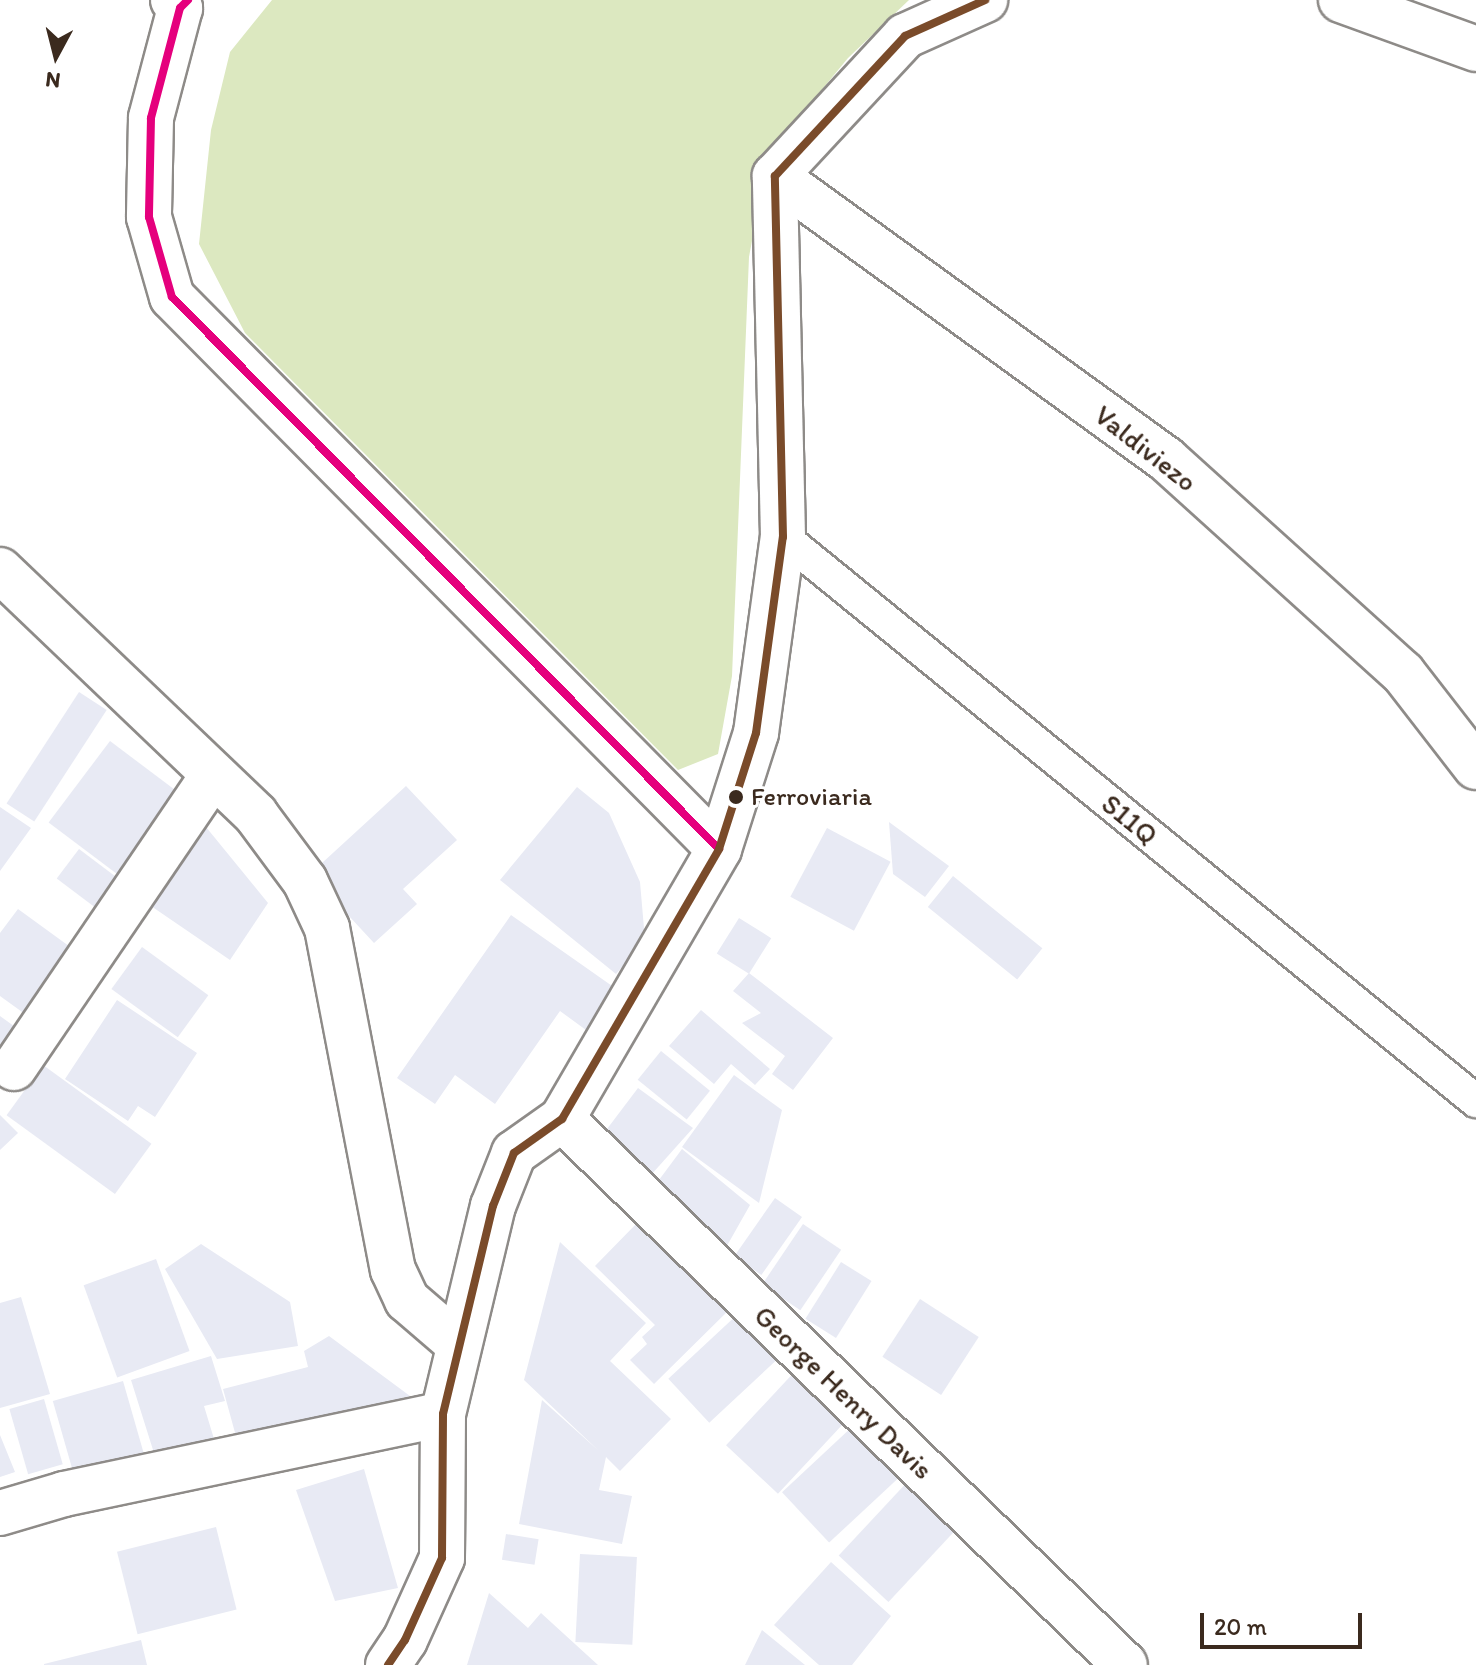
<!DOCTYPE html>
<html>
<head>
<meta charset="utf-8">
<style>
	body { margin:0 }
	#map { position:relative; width:1476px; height:1665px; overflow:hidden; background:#fff; font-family:Itim,sans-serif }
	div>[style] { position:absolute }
	.green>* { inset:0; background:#dce8c0 }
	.building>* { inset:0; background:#e8eaf4; transform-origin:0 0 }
	.roads { filter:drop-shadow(2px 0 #8e8b88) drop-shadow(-2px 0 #8e8b88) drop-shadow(0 2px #8e8b88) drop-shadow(0 -2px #8e8b88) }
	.lane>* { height:32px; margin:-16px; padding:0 16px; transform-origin:16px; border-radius:16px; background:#fff }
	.street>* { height:44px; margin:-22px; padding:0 22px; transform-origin:22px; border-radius:22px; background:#fff }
	.secondary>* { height:44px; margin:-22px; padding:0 22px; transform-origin:22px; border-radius:22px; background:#fff }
	.bus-1>* { height:8px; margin:-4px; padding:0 4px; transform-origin:4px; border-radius:4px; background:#e5007d }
	.bus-2>* { height:8px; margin:-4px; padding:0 4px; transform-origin:4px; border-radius:4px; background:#7a4b2a }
	.dots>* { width:22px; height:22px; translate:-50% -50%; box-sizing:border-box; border:4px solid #fff; border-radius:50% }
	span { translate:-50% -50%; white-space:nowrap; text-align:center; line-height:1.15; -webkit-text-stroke:6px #fff; paint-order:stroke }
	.bus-label { font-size:26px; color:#3b2a1e }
	.left { translate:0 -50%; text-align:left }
	.street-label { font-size:28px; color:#3b2a1e }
	.north { position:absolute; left:16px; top:16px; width:80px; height:80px; -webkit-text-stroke:6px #fff; paint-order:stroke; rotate:187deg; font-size:22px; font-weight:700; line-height:32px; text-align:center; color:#3b2a1e }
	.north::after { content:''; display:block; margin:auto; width:28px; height:36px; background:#3b2a1e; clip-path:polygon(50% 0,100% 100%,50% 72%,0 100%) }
	.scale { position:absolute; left:1200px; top:1613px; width:162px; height:36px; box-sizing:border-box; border:4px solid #3b2a1e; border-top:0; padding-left:10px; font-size:24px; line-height:28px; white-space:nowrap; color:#3b2a1e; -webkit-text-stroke:6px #fff; paint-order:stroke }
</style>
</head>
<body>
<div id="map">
	<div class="green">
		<i style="clip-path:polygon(272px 0,909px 0,848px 58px,768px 155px,749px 257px,732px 676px,718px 754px,678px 770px,245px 333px,199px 244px,211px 130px,230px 52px)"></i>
	</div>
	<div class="building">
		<i style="left:79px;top:692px;width:33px;height:133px;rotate:33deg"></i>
		<i style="left:110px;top:741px;width:99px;height:102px;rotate:37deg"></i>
		<i style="clip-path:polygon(406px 786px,457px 840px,403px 889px,417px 904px,374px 943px,310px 874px)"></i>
		<i style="clip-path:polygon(577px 787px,609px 813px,640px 882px,645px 940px,616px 974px,500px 880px)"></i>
		<i style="clip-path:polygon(0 807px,31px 828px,0 871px)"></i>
		<i style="clip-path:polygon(889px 822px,949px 866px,925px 897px,893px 874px)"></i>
		<i style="clip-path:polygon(206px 827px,268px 903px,230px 960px,151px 906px)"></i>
		<i style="left:827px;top:828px;width:72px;height:78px;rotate:28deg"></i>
		<i style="left:79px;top:849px;width:59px;height:37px;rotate:37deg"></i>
		<i style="left:953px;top:876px;width:115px;height:40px;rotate:39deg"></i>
		<i style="clip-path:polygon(18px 909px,84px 957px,36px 1022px,0 996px,0 933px)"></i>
		<i style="clip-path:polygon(511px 915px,615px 988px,586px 1030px,560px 1011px,495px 1104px,455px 1075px,435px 1104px,397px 1078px)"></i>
		<i style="left:739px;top:918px;width:38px;height:42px;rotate:32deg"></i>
		<i style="left:142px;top:947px;width:82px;height:52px;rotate:36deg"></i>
		<i style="clip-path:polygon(749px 973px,833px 1038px,793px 1090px,772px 1074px,785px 1056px,742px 1023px,761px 1013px,733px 991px)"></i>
		<i style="clip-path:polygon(117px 1000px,197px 1053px,155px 1117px,138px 1106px,128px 1121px,65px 1079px)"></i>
		<i style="clip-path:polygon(701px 1010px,770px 1069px,755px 1085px,731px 1064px,714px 1084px,669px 1046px)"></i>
		<i style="clip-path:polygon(0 1016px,18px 1029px,0 1053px)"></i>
		<i style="left:661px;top:1051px;width:63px;height:37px;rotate:39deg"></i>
		<i style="left:43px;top:1065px;width:134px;height:62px;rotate:36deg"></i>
		<i style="clip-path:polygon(734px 1075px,782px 1110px,759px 1203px,682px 1147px)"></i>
		<i style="clip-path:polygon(638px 1088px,693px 1128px,651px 1175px,607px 1129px)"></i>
		<i style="clip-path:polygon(0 1115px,18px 1133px,0 1150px)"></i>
		<i style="clip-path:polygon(682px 1149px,750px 1205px,724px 1251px,656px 1184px)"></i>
		<i style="left:775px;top:1198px;width:33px;height:71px;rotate:35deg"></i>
		<i style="clip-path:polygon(638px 1222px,735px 1304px,654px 1384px,630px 1360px,647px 1344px,642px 1337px,655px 1325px,595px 1266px)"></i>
		<i style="left:803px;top:1224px;width:46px;height:73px;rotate:34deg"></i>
		<i style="clip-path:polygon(560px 1242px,646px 1323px,610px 1361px,671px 1419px,620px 1471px,606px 1457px,599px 1490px,632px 1496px,622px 1544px,519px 1524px,542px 1400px,599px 1451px,524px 1380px)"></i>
		<i style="clip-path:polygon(201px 1244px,290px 1302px,298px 1346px,217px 1359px,165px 1269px)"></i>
		<i style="left:156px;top:1259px;width:98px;height:77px;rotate:70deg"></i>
		<i style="left:841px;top:1262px;width:36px;height:67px;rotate:32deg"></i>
		<i style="clip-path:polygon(21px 1297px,50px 1394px,0 1408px,0 1303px)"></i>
		<i style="left:920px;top:1299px;width:70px;height:69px;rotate:33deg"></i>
		<i style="left:740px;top:1312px;width:60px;height:98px;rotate:47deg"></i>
		<i style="clip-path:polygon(329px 1336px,410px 1396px,237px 1440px,223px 1389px,308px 1367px,304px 1351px)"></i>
		<i style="clip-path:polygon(211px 1356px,225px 1401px,204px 1406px,218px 1452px,159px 1469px,131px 1380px)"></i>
		<i style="left:799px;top:1367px;width:71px;height:107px;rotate:43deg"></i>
		<i style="left:123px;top:1381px;width:76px;height:73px;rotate:74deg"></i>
		<i style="left:44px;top:1399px;width:68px;height:36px;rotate:74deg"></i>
		<i style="left:853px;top:1426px;width:69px;height:97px;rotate:47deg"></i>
		<i style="clip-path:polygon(0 1435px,15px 1472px,0 1477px)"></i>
		<i style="clip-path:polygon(364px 1469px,398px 1588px,335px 1601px,296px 1490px)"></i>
		<i style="left:911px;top:1478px;width:68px;height:106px;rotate:43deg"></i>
		<i style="left:216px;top:1527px;width:85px;height:102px;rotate:76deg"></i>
		<i style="left:506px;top:1534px;width:33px;height:26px;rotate:9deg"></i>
		<i style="left:580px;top:1554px;width:57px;height:88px;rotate:3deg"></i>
		<i style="clip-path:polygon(831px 1562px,891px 1616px,852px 1665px,819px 1665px,774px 1625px)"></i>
		<i style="clip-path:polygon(489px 1593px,528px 1628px,541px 1613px,598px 1665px,467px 1665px)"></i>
		<i style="clip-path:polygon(762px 1630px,805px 1665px,745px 1665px)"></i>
		<i style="clip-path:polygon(141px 1640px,147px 1665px,44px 1665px,44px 1664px)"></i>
	</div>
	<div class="roads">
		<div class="lane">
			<i style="left:783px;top:537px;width:894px;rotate:39.14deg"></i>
		</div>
		<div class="street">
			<i style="left:775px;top:176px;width:483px;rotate:35.9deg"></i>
			<i style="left:1166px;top:459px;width:319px;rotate:42.1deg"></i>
			<i style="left:1403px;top:673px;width:119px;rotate:52.2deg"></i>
			<i style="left:0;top:570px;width:354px;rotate:43.7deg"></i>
			<i style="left:256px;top:815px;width:82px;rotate:53.4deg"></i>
			<i style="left:305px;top:881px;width:52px;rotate:64.9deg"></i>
			<i style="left:327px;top:928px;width:348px;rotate:79.1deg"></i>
			<i style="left:393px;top:1270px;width:33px;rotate:65deg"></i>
			<i style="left:407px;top:1300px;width:66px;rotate:40.7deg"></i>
			<i style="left:14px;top:1068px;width:352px;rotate:-55.8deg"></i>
			<i style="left:562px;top:1119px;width:784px;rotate:44.12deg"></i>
			<i style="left:0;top:1513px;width:67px;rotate:-16.5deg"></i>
			<i style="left:64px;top:1494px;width:387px;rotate:-11.9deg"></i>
			<i style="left:388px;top:1665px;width:30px;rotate:-56deg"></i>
			<i style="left:405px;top:1640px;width:90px;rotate:-65.7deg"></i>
			<i style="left:442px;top:1558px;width:144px;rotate:-89.6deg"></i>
			<i style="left:443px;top:1414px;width:214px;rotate:-76.5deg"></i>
			<i style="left:493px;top:1206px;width:57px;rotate:-68.4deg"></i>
			<i style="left:514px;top:1153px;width:59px;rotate:-35.3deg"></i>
			<i style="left:562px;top:1119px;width:312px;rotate:-59.8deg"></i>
		</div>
		<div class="secondary">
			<i style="left:173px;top:0;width:11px;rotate:49deg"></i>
			<i style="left:180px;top:8px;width:114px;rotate:104.8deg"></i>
			<i style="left:151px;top:118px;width:99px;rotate:91.2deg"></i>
			<i style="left:149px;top:217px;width:83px;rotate:74deg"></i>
			<i style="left:172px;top:297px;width:777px;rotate:45.26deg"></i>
			<i style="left:719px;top:849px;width:122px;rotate:-72.3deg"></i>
			<i style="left:756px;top:733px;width:198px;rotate:-82.2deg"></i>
			<i style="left:783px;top:537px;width:361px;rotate:-91.3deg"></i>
			<i style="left:775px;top:176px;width:191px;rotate:-47.1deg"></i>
			<i style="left:905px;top:36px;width:88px;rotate:-24.2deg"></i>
			<i style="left:1341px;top:0;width:144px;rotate:19.9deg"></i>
		</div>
	</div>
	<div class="bus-1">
		<i style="left:188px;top:0;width:11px;rotate:135deg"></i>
		<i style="left:180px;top:8px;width:114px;rotate:104.8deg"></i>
		<i style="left:151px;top:118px;width:99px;rotate:91.2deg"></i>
		<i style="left:149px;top:217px;width:83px;rotate:74deg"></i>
		<i style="left:172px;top:297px;width:777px;rotate:45.26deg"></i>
	</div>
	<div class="bus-2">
		<i style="left:388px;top:1665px;width:30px;rotate:-56deg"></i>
		<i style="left:405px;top:1640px;width:90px;rotate:-65.7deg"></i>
		<i style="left:442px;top:1558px;width:144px;rotate:-89.6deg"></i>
		<i style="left:443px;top:1414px;width:214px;rotate:-76.5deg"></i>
		<i style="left:493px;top:1206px;width:57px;rotate:-68.4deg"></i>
		<i style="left:514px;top:1153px;width:59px;rotate:-35.3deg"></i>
		<i style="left:562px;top:1119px;width:312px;rotate:-59.8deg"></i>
		<i style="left:719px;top:849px;width:122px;rotate:-72.3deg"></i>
		<i style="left:756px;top:733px;width:198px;rotate:-82.2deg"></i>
		<i style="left:783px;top:537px;width:361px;rotate:-91.3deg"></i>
		<i style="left:775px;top:176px;width:191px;rotate:-47.1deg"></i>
		<i style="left:905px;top:36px;width:88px;rotate:-24.2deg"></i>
	</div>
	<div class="dots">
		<i style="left:736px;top:797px;background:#3b2a1e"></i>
	</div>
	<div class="bus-label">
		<span class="left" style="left:751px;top:797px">Ferroviaria</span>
	</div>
	<div class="street-label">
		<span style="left:1146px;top:448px;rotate:38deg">Valdiviezo</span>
		<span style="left:1130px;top:819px;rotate:39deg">S11Q</span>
		<span style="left:844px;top:1392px;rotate:44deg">George Henry Davis</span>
	</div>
	<div class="north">N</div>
	<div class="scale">20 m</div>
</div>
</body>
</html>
